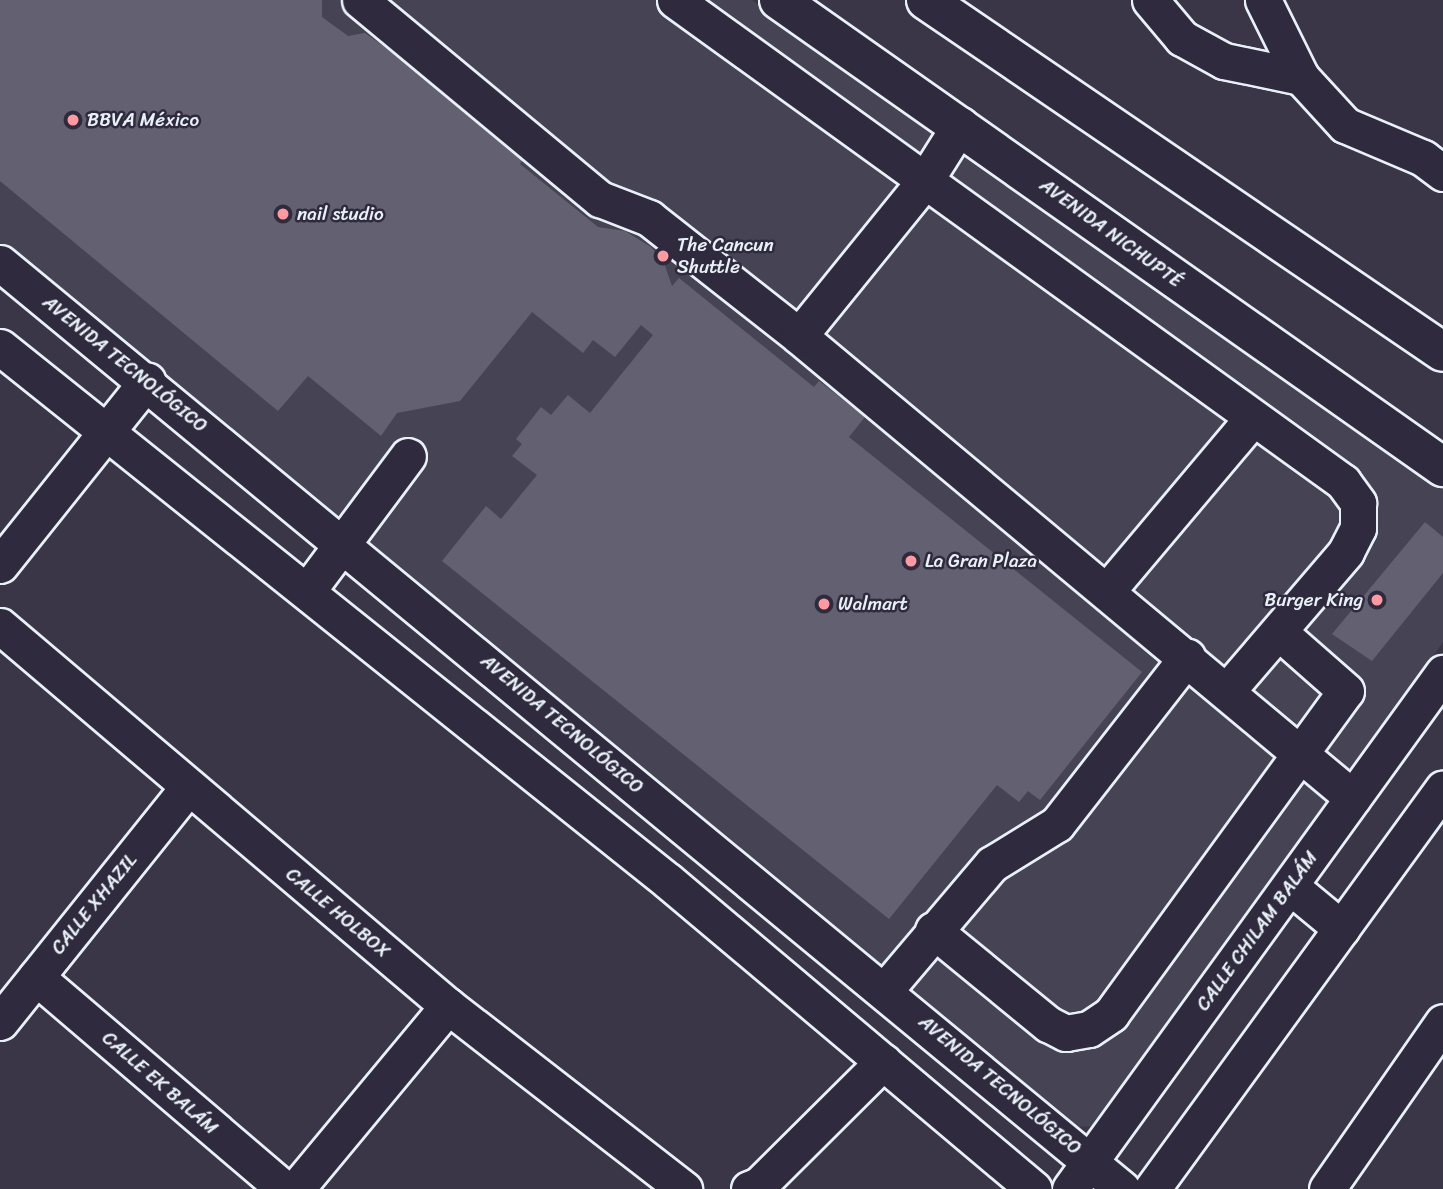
<!DOCTYPE html>
<html>
<head>
<meta charset="utf-8">
<style>
	body { margin:0 }
	#map { position:relative; width:1443px; height:1189px; overflow:hidden; background:#3a3648; font-family:Sriracha,sans-serif }
	div>[style] { position:absolute }
	.built>* { inset:0; background:#464354 }
	.building>* { inset:0; background:#636171 }
	.roads { filter:drop-shadow(2px 0 #e8f1f8) drop-shadow(-2px 0 #e8f1f8) drop-shadow(0 2px #e8f1f8) drop-shadow(0 -2px #e8f1f8) }
	.minor>* { height:35px; margin:-17.5px; padding:0 17.5px; transform-origin:17.5px; border-radius:17.5px; background:#2f2a3d }
	.major>* { height:38px; margin:-19px; padding:0 19px; transform-origin:19px; border-radius:19px; background:#2f2a3d }
	.dots>* { width:19px; height:19px; translate:-50% -50%; box-sizing:border-box; border:4px solid #2f2a3d; border-radius:50% }
	span { translate:-50% -50%; white-space:nowrap; text-align:center; line-height:1.15; -webkit-text-stroke:5px #2f2a3d; paint-order:stroke }
	.poi-label { font-size:19px; color:#e8f1f8 }
	.left { translate:0 -50%; text-align:left }
	.right { translate:-100% -50%; text-align:right }
	.street-label { font-size:19px; color:#e8f1f8 }
</style>
</head>
<body>
<div id="map">
	<div class="built">
		<i style="clip-path:polygon(0 0,752px 0,1443px 479px,1443px 642px,1101px 1126px,1075px 1127px,721px 834px,0 256px)"></i>
	</div>
	<div class="building">
		<i style="clip-path:polygon(0 0,322px 0,322px 17px,348px 36px,365px 33px,529px 150px,520px 164px,598px 227px,625px 231px,651px 247px,663px 260px,672px 286px,679px 278px,814px 387px,819px 381px,865px 417px,849px 437px,1142px 672px,1040px 800px,1028px 791px,1019px 802px,997px 785px,889px 919px,442px 561px,486px 506px,501px 519px,537px 475px,512px 456px,522px 444px,516px 439px,541px 407px,551px 415px,568px 395px,590px 413px,653px 335px,641px 325px,615px 357px,593px 340px,583px 353px,532px 312px,460px 401px,397px 413px,381px 436px,308px 376px,278px 411px,0 181px)"></i>
		<i style="clip-path:polygon(1425px 522px,1443px 537px,1443px 573px,1372px 661px,1332px 634px)"></i>
	</div>
	<div class="roads">
		<div class="minor">
			<i style="left:360px;top:0;width:312px;rotate:39.7deg"></i>
			<i style="left:600px;top:199px;width:53px;rotate:21.2deg"></i>
			<i style="left:649px;top:218px;width:191px;rotate:38.2deg"></i>
			<i style="left:799px;top:336px;width:721px;rotate:39.83deg"></i>
			<i style="left:675px;top:0;width:824px;rotate:35.81deg"></i>
			<i style="left:1343px;top:482px;width:26px;rotate:54deg"></i>
			<i style="left:1358px;top:503px;width:25px;rotate:90deg"></i>
			<i style="left:1358px;top:528px;width:27px;rotate:117deg"></i>
			<i style="left:1346px;top:552px;width:184px;rotate:130.6deg"></i>
			<i style="left:1150px;top:0;width:50px;rotate:49.9deg"></i>
			<i style="left:1182px;top:38px;width:48px;rotate:28.7deg"></i>
			<i style="left:1224px;top:61px;width:79px;rotate:11.7deg"></i>
			<i style="left:1263px;top:0;width:86px;rotate:63.7deg"></i>
			<i style="left:1301px;top:77px;width:65px;rotate:47.5deg"></i>
			<i style="left:1345px;top:125px;width:85px;rotate:22.9deg"></i>
			<i style="left:1423px;top:158px;width:25px;rotate:37deg"></i>
			<i style="left:0;top:263px;width:1455px;rotate:39.53deg"></i>
			<i style="left:799px;top:336px;width:202px;rotate:-51deg"></i>
			<i style="left:926px;top:179px;width:64px;rotate:-57.8deg"></i>
			<i style="left:0;top:347px;width:855px;rotate:38.64deg"></i>
			<i style="left:668px;top:881px;width:478px;rotate:40.1deg"></i>
			<i style="left:0;top:565px;width:236px;rotate:-51.4deg"></i>
			<i style="left:308px;top:590px;width:167px;rotate:-53.3deg"></i>
			<i style="left:1107px;top:591px;width:225px;rotate:-49.9deg"></i>
			<i style="left:0;top:626px;width:587px;rotate:40.31deg"></i>
			<i style="left:448px;top:1006px;width:299px;rotate:37.8deg"></i>
			<i style="left:1290px;top:886px;width:67px;rotate:39.6deg"></i>
			<i style="left:933px;top:930px;width:149px;rotate:39.3deg"></i>
			<i style="left:1048px;top:1024px;width:20px;rotate:27deg"></i>
			<i style="left:1066px;top:1033px;width:23px;rotate:-10deg"></i>
			<i style="left:1089px;top:1029px;width:27px;rotate:-34deg"></i>
			<i style="left:1111px;top:1014px;width:399px;rotate:-54deg"></i>
			<i style="left:1346px;top:691px;width:88px;rotate:-138.7deg"></i>
			<i style="left:36px;top:977px;width:326px;rotate:40.5deg"></i>
			<i style="left:885px;top:990px;width:165px;rotate:-49.7deg"></i>
			<i style="left:992px;top:864px;width:76px;rotate:-31.6deg"></i>
			<i style="left:1057px;top:824px;width:212px;rotate:-52.1deg"></i>
			<i style="left:0;top:1022px;width:301px;rotate:-51.3deg"></i>
			<i style="left:296px;top:1189px;width:238px;rotate:-50.3deg"></i>
			<i style="left:749px;top:1189px;width:11px;rotate:-22deg"></i>
			<i style="left:759px;top:1185px;width:175px;rotate:-44.8deg"></i>
			<i style="left:1070px;top:1189px;width:637px;rotate:-54.14deg"></i>
			<i style="left:1152px;top:1189px;width:495px;rotate:-54deg"></i>
			<i style="left:1327px;top:1189px;width:203px;rotate:-55.2deg"></i>
		</div>
		<div class="major">
			<i style="left:779px;top:0;width:812px;rotate:35.12deg"></i>
			<i style="left:926px;top:0;width:625px;rotate:34.25deg"></i>
		</div>
	</div>
	<div class="dots">
		<i style="left:73px;top:120px;background:#ff9aa2"></i>
		<i style="left:283px;top:214px;background:#ff9aa2"></i>
		<i style="left:663px;top:256px;background:#ff9aa2"></i>
		<i style="left:911px;top:561px;background:#ff9aa2"></i>
		<i style="left:1377px;top:600px;background:#ff9aa2"></i>
		<i style="left:824px;top:604px;background:#ff9aa2"></i>
	</div>
	<div class="poi-label">
		<span class="left" style="left:87px;top:120px">BBVA México</span>
		<span class="left" style="left:297px;top:214px">nail studio</span>
		<span class="left" style="left:677px;top:256px">The Cancun<br>Shuttle</span>
		<span class="left" style="left:925px;top:561px">La Gran Plaza</span>
		<span class="right" style="left:1363px;top:600px">Burger King</span>
		<span class="left" style="left:838px;top:604px">Walmart</span>
	</div>
	<div class="street-label">
		<span style="left:1111px;top:233px;rotate:36deg">AVENIDA NICHUPTÉ</span>
		<span style="left:125px;top:364px;rotate:39deg">AVENIDA TECNOLÓGICO</span>
		<span style="left:562px;top:724px;rotate:40deg">AVENIDA TECNOLÓGICO</span>
		<span style="left:94px;top:904px;rotate:-51deg">CALLE XHAZIL</span>
		<span style="left:338px;top:913px;rotate:40deg">CALLE HOLBOX</span>
		<span style="left:1257px;top:931px;rotate:-54deg">CALLE CHILAM BALÁM</span>
		<span style="left:160px;top:1083px;rotate:41deg">CALLE EK BALÁM</span>
		<span style="left:1000px;top:1085px;rotate:40deg">AVENIDA TECNOLÓGICO</span>
	</div>
</div>
</body>
</html>
